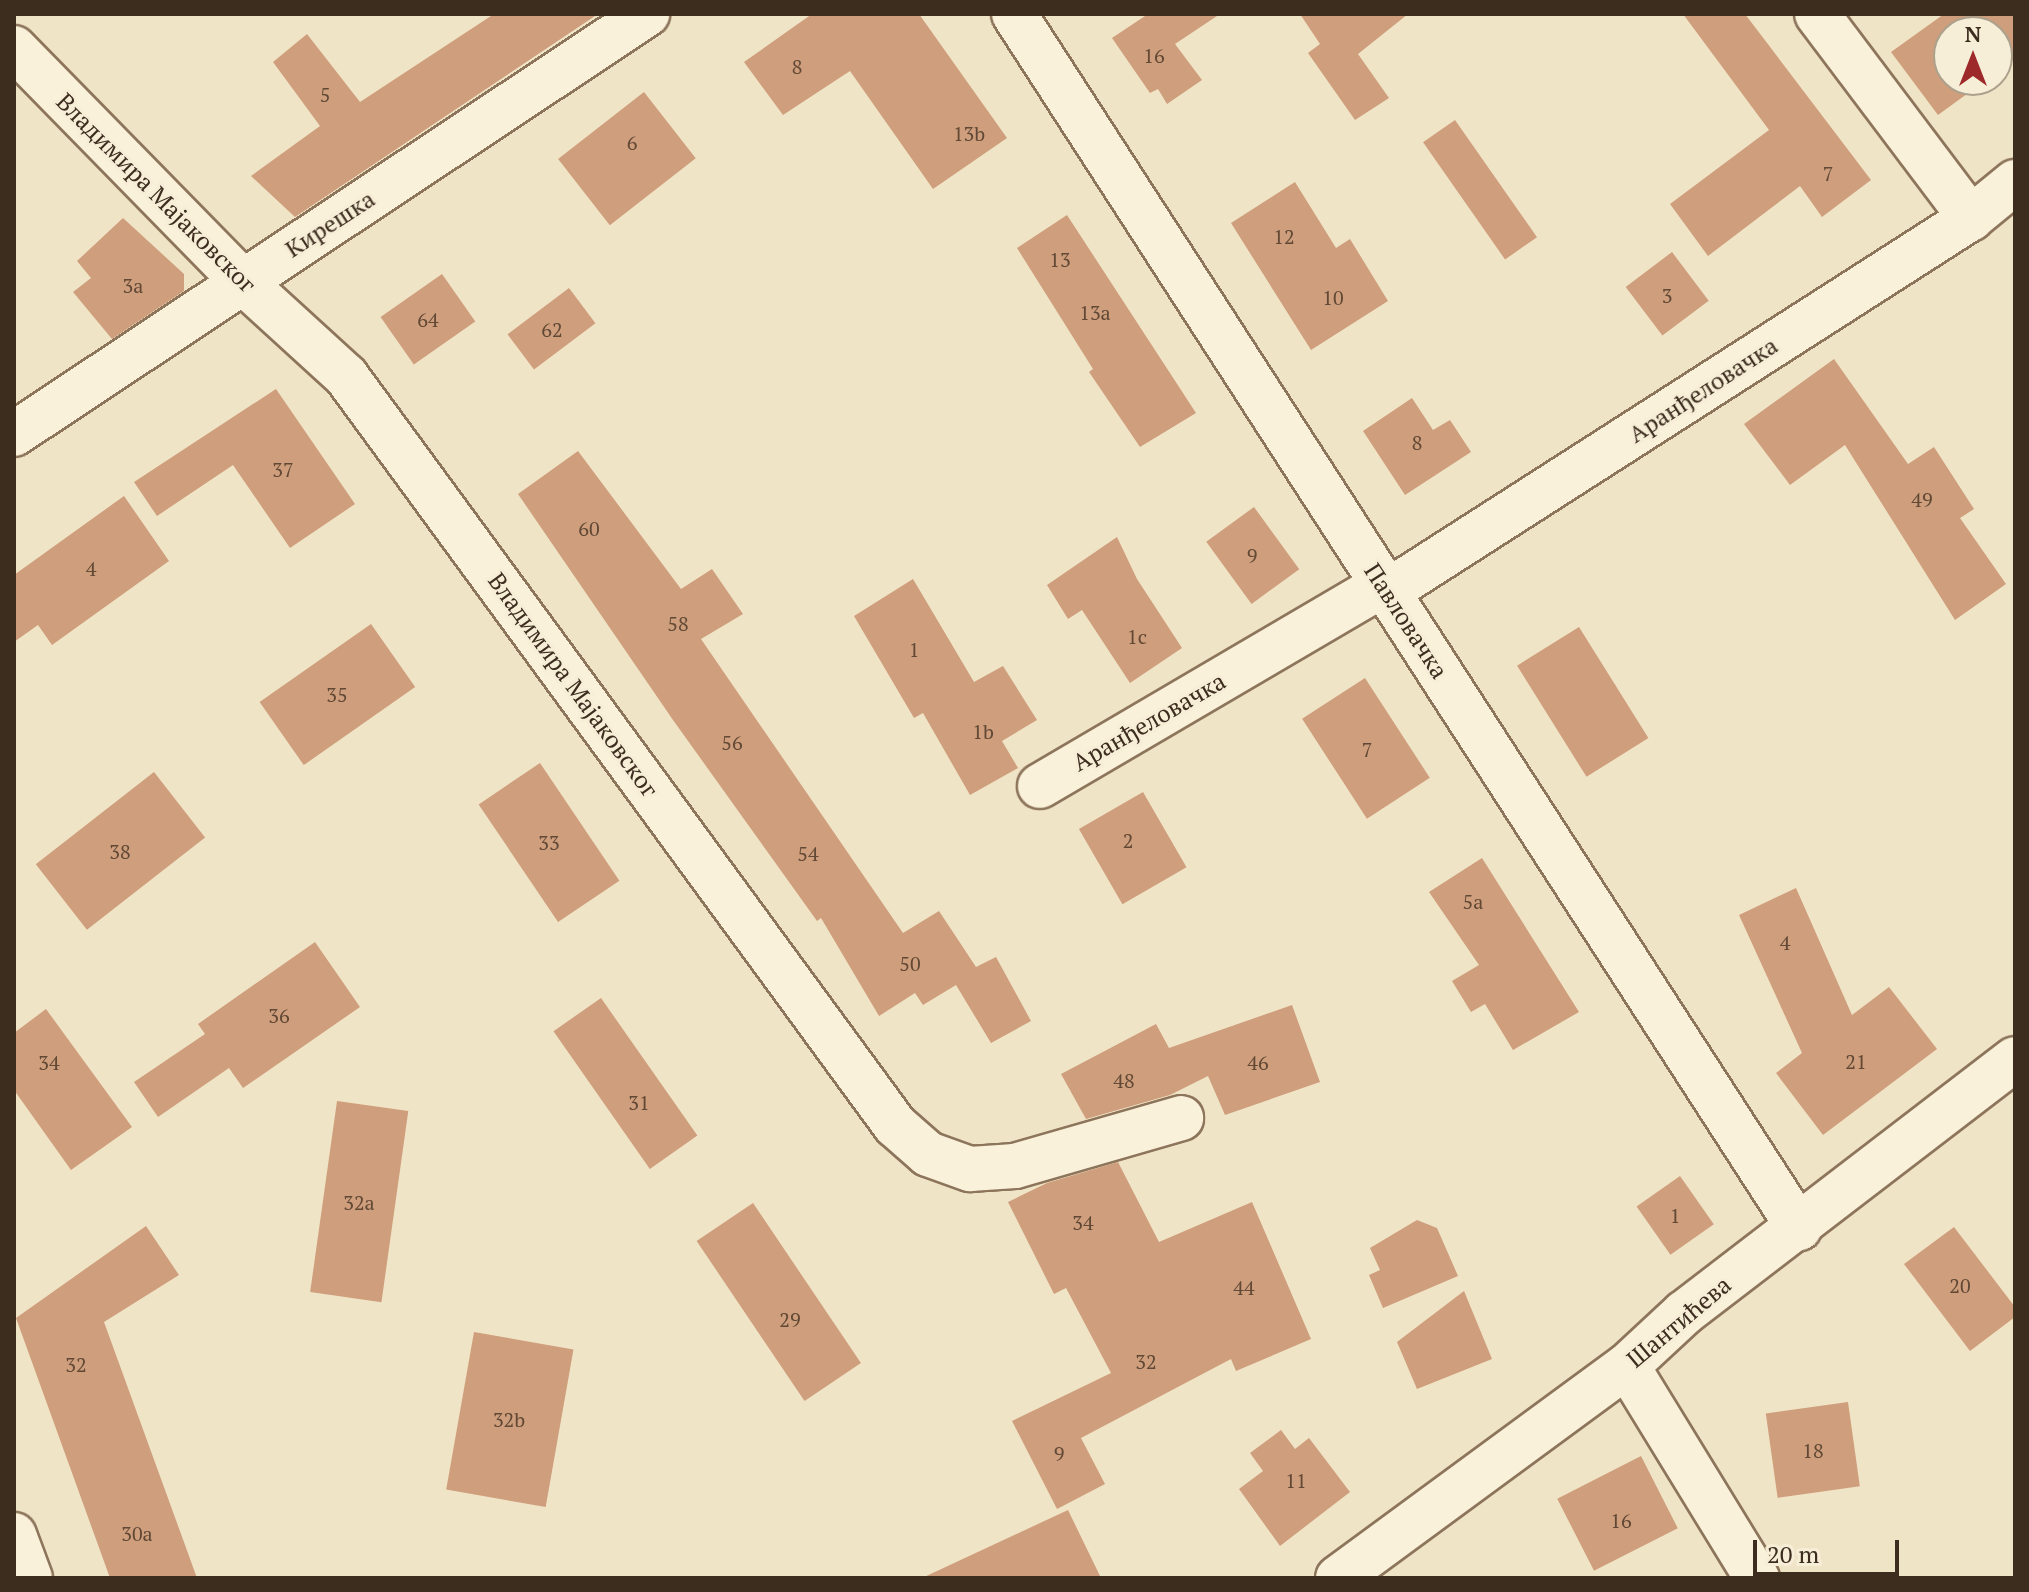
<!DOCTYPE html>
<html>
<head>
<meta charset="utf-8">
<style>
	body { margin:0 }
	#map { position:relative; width:2029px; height:1592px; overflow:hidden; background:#f0e4c7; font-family:"PT Serif",serif }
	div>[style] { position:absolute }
	.building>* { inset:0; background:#cf9e7c; transform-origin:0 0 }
	.roads { filter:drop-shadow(2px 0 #8d755b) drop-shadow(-2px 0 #8d755b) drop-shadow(0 2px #8d755b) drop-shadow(0 -2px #8d755b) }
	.minor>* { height:44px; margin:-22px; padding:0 22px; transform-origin:22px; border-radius:22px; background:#faf1db }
	.tertiary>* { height:44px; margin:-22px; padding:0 22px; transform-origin:22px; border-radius:22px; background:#faf1db }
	span { translate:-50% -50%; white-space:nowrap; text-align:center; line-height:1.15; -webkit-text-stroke:6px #f7eed7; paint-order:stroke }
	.number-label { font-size:20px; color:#614936 }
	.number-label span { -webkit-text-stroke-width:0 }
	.street-label { font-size:24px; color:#3c2d1f }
	.frame { position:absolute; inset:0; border:16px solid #3c2d1f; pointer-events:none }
	.north { position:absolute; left:1933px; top:16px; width:80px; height:80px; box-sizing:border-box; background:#f7eed7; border:2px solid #aca18d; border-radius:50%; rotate:0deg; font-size:22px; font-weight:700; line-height:32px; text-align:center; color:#3c2d1f }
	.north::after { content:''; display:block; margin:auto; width:28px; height:36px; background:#9e292a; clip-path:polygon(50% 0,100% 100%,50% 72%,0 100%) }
	.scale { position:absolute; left:1753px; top:1540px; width:146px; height:36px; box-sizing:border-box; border:4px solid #3c2d1f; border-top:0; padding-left:10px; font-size:24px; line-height:28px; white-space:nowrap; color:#3c2d1f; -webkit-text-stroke:6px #f7eed7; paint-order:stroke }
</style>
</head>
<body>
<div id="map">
	<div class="building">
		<i style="clip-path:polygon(494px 14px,598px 14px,295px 217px,251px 176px,320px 126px,273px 62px,307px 34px,360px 102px)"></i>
		<i style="clip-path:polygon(812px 14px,919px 14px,1007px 138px,933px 189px,850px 71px,783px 115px,744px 62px)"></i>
		<i style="clip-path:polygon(1148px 14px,1220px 14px,1175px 44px,1202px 80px,1167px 104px,1158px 89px,1150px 93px,1112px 38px)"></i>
		<i style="clip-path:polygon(1300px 14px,1408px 14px,1358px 54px,1389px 98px,1355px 120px,1308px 53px,1320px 44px)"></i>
		<i style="clip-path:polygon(1683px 14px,1745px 14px,1871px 180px,1822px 217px,1800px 186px,1708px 256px,1670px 204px,1769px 130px)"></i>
		<i style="clip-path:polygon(1944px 14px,2015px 14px,2015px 59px,1997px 72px,1997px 32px,1949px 32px,1949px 80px,1986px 80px,1938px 115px,1891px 52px)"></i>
		<i style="left:644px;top:92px;width:84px;height:109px;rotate:52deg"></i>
		<i style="left:1455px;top:120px;width:143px;height:39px;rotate:55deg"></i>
		<i style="clip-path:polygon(1295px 182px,1336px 248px,1350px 239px,1388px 301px,1311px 350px,1231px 223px)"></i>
		<i style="clip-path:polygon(1067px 215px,1196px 413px,1140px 447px,1089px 372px,1093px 369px,1017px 248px)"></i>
		<i style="clip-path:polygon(123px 218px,184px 274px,184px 291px,112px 339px,73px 292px,91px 278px,77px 261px)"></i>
		<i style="left:1672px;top:252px;width:61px;height:58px;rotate:53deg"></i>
		<i style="left:442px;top:274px;width:58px;height:75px;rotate:55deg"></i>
		<i style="left:569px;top:288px;width:44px;height:77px;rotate:53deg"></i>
		<i style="clip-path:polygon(1834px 359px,1908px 464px,1934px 447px,1974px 509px,1960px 518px,2006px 584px,1955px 620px,1845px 445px,1790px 485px,1744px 424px)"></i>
		<i style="clip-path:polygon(276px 389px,355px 504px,290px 548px,233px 465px,157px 516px,134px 482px)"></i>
		<i style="clip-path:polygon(1412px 398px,1433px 430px,1450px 420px,1471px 452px,1405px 495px,1363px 431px)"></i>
		<i style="clip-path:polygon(578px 451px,681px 589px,712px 569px,743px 614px,701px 639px,903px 933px,939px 911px,976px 967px,996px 957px,1031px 1021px,991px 1043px,956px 985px,923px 1005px,915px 993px,879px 1016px,821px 918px,817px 921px,673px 720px,518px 494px)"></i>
		<i style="clip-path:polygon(124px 496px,169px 561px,52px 645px,38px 625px,14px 642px,14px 575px)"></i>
		<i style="left:1254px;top:507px;width:77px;height:59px;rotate:54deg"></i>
		<i style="clip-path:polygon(1117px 537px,1137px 579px,1182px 648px,1130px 683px,1082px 610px,1068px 619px,1047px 585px)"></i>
		<i style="clip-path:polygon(913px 579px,974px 682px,1003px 666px,1037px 720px,1002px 741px,1018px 768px,970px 795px,923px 713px,914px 718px,854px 616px)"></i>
		<i style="left:371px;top:624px;width:77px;height:136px;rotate:55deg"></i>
		<i style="left:1579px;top:627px;width:131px;height:73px;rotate:58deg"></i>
		<i style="left:1365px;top:678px;width:119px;height:75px;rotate:57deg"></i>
		<i style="left:540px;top:763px;width:142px;height:74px;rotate:56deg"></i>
		<i style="left:154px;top:772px;width:83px;height:150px;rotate:52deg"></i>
		<i style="left:1143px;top:792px;width:87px;height:74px;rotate:60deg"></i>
		<i style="clip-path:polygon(1482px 858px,1579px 1012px,1513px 1050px,1485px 1004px,1471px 1012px,1452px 981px,1479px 965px,1429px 892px)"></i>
		<i style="clip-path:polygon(1796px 888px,1852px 1015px,1889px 987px,1937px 1049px,1823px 1135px,1776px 1073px,1802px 1053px,1739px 915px)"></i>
		<i style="clip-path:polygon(315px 942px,360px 1007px,243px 1088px,229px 1068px,158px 1117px,134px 1082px,205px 1034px,198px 1024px)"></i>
		<i style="left:601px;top:998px;width:168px;height:58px;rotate:55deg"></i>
		<i style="clip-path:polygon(1292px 1005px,1320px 1082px,1225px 1115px,1208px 1076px,1170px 1095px,1086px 1119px,1061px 1074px,1156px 1024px,1169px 1048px)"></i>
		<i style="clip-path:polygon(46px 1009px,132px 1127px,71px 1170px,14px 1090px,14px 1033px)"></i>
		<i style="left:337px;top:1101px;width:72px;height:193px;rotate:8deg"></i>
		<i style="clip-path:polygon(1118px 1162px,1159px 1242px,1252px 1202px,1311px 1339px,1236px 1371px,1231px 1359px,1081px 1438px,1105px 1484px,1057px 1509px,1012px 1421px,1111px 1373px,1066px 1288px,1054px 1294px,1008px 1202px,1047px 1183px)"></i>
		<i style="left:1680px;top:1176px;width:59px;height:53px;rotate:55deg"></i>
		<i style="left:753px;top:1203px;width:193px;height:68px;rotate:56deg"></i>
		<i style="clip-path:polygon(1417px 1220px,1437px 1228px,1458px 1276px,1383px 1308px,1369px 1275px,1380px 1270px,1370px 1248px)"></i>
		<i style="clip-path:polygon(146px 1226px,179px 1275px,104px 1322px,197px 1578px,110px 1578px,16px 1318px)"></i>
		<i style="clip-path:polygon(1954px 1227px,2015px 1307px,2015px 1317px,1970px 1351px,1904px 1264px)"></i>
		<i style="clip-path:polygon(1464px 1291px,1492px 1359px,1417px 1389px,1397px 1342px)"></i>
		<i style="left:474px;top:1332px;width:101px;height:160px;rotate:10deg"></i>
		<i style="left:1848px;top:1402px;width:85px;height:83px;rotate:82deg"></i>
		<i style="clip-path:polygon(1281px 1430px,1295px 1449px,1309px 1438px,1350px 1492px,1280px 1546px,1239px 1489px,1263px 1471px,1250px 1453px)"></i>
		<i style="left:1641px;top:1456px;width:81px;height:94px;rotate:63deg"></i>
		<i style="clip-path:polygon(1068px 1510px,1101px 1578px,922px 1578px)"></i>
	</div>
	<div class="roads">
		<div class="minor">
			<i style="left:1014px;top:14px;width:1446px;rotate:57.11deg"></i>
			<i style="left:1817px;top:14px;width:256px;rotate:53deg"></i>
			<i style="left:14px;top:48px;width:326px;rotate:45.6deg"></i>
			<i style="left:242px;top:281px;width:141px;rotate:42.4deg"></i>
			<i style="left:346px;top:376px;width:929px;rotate:53.76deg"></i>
			<i style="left:895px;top:1125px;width:44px;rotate:41.3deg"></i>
			<i style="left:928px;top:1154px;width:45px;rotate:19.7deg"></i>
			<i style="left:970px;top:1169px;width:45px;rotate:-3.8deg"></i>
			<i style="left:1015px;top:1166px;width:173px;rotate:-16.1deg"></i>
			<i style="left:1387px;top:592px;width:693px;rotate:-32.64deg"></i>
			<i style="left:1971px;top:218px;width:57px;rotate:-39.3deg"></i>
			<i style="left:1040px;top:786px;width:398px;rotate:-30.4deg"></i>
			<i style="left:1627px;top:1366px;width:249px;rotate:58.5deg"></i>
			<i style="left:1338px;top:1578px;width:358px;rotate:-36.3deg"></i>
			<i style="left:1627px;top:1366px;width:78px;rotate:-42.9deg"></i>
			<i style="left:1684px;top:1313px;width:417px;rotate:-37.5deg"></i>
		</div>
		<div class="tertiary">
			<i style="left:14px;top:434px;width:760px;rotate:-33.56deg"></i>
			<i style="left:14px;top:1535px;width:46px;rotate:69.6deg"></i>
		</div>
	</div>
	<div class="number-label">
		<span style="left:1154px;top:55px">16</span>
		<span style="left:797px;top:66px">8</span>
		<span style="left:325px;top:94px">5</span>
		<span style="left:969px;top:133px">13b</span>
		<span style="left:632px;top:142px">6</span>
		<span style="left:1828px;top:173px">7</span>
		<span style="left:1284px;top:236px">12</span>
		<span style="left:1060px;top:259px">13</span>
		<span style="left:133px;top:285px">3a</span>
		<span style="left:1667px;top:295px">3</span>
		<span style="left:1333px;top:297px">10</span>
		<span style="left:1095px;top:312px">13a</span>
		<span style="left:428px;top:319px">64</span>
		<span style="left:552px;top:329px">62</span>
		<span style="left:1417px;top:442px">8</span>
		<span style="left:283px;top:469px">37</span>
		<span style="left:1922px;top:499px">49</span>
		<span style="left:589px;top:528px">60</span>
		<span style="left:1252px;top:555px">9</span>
		<span style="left:91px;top:568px">4</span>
		<span style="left:678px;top:623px">58</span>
		<span style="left:1137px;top:636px">1c</span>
		<span style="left:914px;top:649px">1</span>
		<span style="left:337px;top:694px">35</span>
		<span style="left:983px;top:731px">1b</span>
		<span style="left:732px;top:742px">56</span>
		<span style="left:1367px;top:749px">7</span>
		<span style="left:1128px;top:840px">2</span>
		<span style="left:549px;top:842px">33</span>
		<span style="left:120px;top:851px">38</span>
		<span style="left:808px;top:853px">54</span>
		<span style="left:1473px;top:901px">5a</span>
		<span style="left:1785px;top:942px">4</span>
		<span style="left:910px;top:963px">50</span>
		<span style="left:279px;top:1015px">36</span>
		<span style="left:1856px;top:1061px">21</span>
		<span style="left:49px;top:1062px">34</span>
		<span style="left:1258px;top:1062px">46</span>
		<span style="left:1124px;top:1080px">48</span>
		<span style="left:639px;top:1102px">31</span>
		<span style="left:359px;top:1202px">32a</span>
		<span style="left:1675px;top:1215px">1</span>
		<span style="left:1083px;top:1222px">34</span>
		<span style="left:1960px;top:1285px">20</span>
		<span style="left:1244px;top:1287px">44</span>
		<span style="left:790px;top:1319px">29</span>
		<span style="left:1146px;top:1361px">32</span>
		<span style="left:76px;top:1364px">32</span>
		<span style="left:509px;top:1419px">32b</span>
		<span style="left:1813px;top:1450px">18</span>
		<span style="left:1059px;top:1453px">9</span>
		<span style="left:1296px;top:1480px">11</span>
		<span style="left:1621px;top:1520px">16</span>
		<span style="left:137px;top:1533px">30a</span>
	</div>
	<div class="street-label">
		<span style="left:156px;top:193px;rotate:45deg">Владимира Мајаковског</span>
		<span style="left:330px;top:224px;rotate:-33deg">Кирешка</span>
		<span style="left:1703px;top:390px;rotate:-33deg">Аранђеловачка</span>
		<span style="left:1406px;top:621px;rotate:57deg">Павловачка</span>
		<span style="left:573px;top:685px;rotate:54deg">Владимира Мајаковског</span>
		<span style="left:1149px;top:722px;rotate:-30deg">Аранђеловачка</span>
		<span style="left:1679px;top:1322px;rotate:-40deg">Шантићева</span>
	</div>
	<div class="frame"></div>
	<div class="north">N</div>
	<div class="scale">20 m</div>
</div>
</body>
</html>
